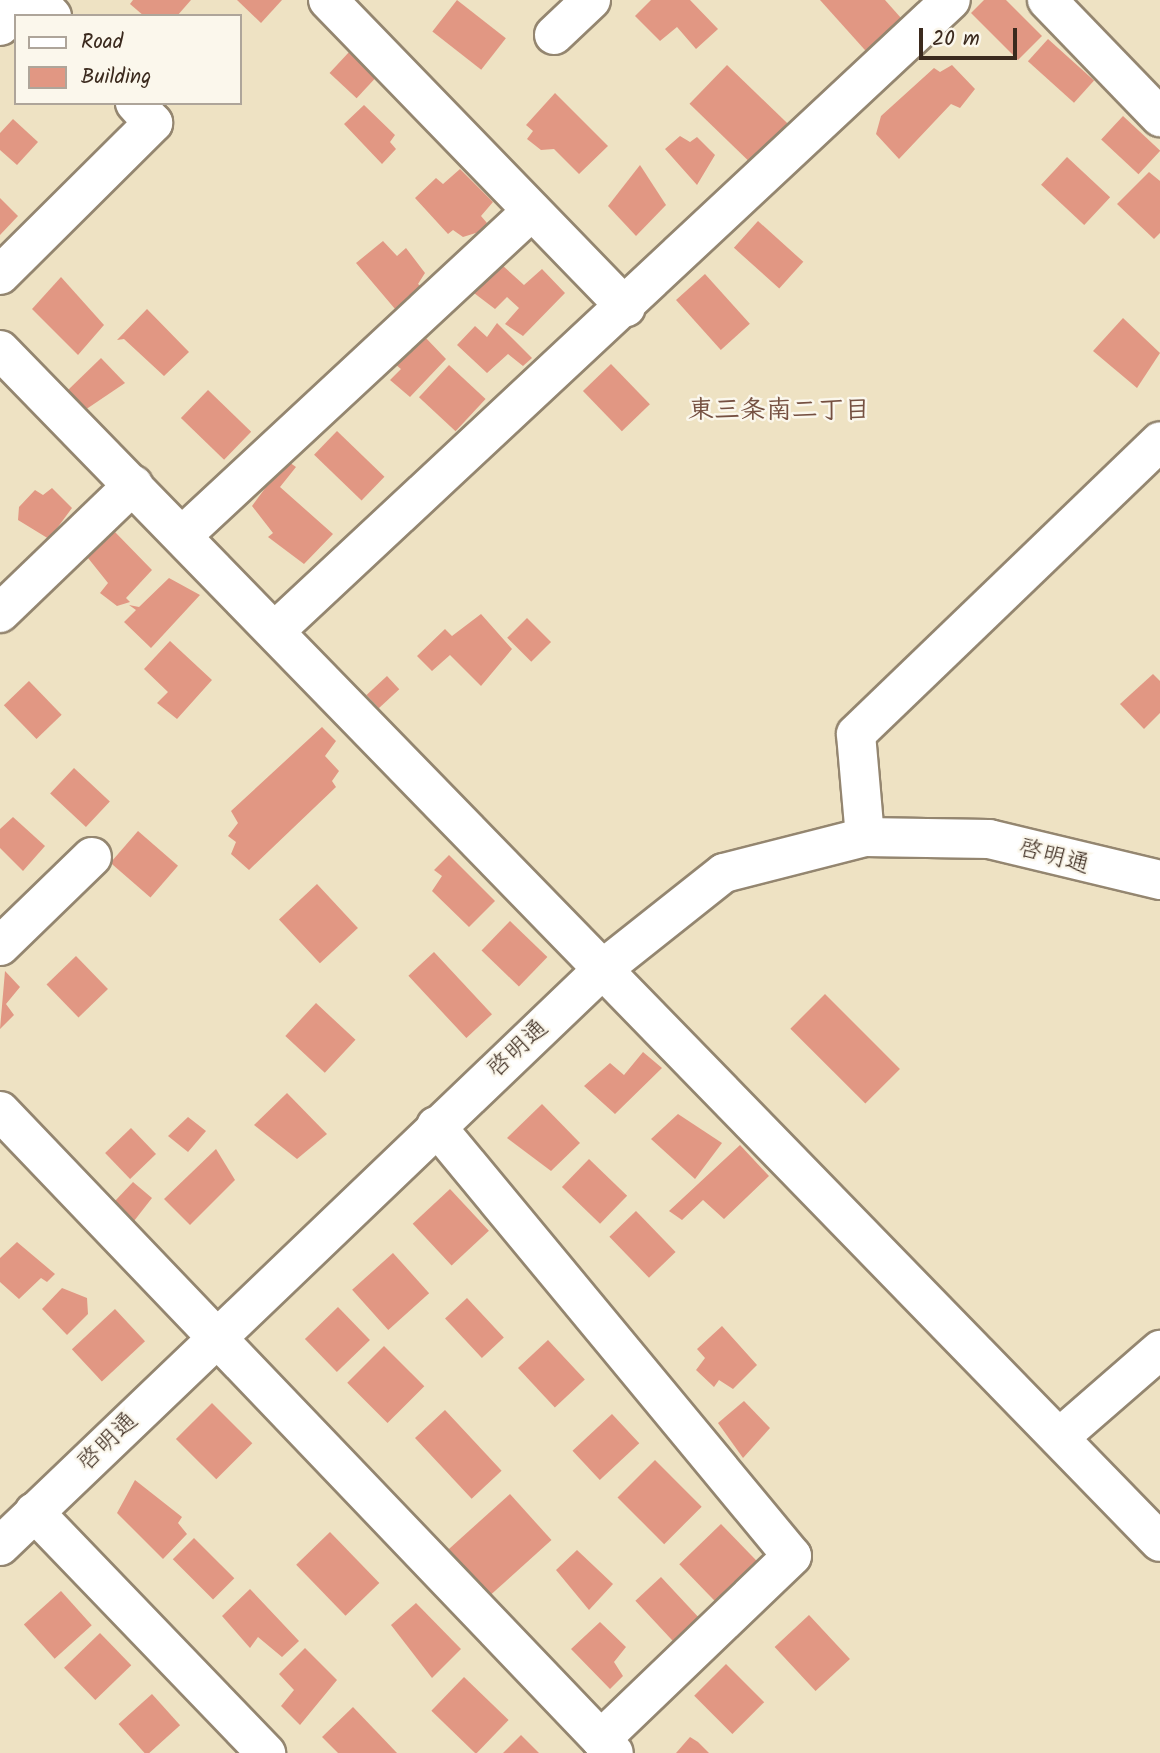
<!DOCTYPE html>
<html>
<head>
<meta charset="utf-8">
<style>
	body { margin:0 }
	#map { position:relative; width:1160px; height:1753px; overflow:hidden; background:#eee2c3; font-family:Kalam,"Klee One",sans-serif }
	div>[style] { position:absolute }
	.building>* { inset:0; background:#e19783; transform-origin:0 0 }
	.roads { filter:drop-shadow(2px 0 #948670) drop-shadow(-2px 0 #948670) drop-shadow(0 2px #948670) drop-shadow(0 -2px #948670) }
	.street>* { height:38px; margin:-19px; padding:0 19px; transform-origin:19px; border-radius:19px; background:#fff }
	.secondary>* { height:38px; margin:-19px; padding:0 19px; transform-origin:19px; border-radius:19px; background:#fff }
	span { translate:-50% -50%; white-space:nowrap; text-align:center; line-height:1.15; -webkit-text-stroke:5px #fbf7ec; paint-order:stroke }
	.street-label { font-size:24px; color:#3b2a1e }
	.neighbourhood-label { font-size:26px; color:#755041; font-weight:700 }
	.legend { position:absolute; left:14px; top:14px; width:228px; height:91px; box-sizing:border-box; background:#fbf7ec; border:2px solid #aea59a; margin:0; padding:9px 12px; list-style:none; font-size:21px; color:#3b2a1e }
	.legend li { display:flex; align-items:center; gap:14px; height:35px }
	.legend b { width:35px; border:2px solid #aea59a }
	.scale { position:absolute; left:919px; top:28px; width:98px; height:32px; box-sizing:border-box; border:4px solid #3b2a1e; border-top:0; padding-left:9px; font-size:21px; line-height:24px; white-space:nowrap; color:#3b2a1e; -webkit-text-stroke:5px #fbf7ec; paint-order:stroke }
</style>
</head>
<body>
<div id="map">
	<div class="building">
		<i style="clip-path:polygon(133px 0,191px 0,177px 16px,144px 16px,130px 4px)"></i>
		<i style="clip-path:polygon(237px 0,282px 0,261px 23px)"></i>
		<i style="left:457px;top:0;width:62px;height:40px;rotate:38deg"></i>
		<i style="clip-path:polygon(651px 0,690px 0,718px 29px,696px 49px,677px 27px,660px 41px,635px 16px)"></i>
		<i style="clip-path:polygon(820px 0,885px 0,909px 27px,873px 59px)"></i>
		<i style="clip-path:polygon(984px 0,1006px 0,1042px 36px,1018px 60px,971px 13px)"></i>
		<i style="left:1048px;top:39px;width:62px;height:30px;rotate:42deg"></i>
		<i style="left:350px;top:51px;width:37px;height:30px;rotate:43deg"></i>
		<i style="left:727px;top:65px;width:98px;height:54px;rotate:44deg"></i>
		<i style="clip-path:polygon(952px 65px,975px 89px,960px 108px,951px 104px,899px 159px,876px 134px,881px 116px,934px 68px,940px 72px)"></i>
		<i style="clip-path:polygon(555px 93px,608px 146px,579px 174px,554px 149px,541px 150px,527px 139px,533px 131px,526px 125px)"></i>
		<i style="clip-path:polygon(364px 105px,395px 135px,390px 142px,396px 149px,382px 164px,344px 124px)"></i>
		<i style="left:1123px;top:116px;width:51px;height:32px;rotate:43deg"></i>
		<i style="clip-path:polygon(13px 119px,38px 142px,17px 165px,0 150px,0 133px)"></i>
		<i style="clip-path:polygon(680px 136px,690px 142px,697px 137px,715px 155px,697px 185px,665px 149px)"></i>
		<i style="left:1067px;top:157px;width:59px;height:38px;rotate:43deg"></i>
		<i style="clip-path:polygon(640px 165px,666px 205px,636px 236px,608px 206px)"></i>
		<i style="clip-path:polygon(460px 169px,493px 202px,481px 216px,487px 223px,482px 231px,463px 237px,453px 230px,448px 234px,415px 198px,436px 178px,443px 184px)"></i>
		<i style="clip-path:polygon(1149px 172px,1160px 181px,1160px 233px,1154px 239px,1117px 204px)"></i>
		<i style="clip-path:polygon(0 198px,18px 216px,0 235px)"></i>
		<i style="left:758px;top:221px;width:61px;height:36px;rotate:42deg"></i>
		<i style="clip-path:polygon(383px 241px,397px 256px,406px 248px,425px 273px,418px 284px,428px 292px,401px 316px,356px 263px)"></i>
		<i style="clip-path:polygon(501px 264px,524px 285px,542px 269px,565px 293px,523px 336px,505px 324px,519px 308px,507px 297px,495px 309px,474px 293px)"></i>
		<i style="left:705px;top:274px;width:67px;height:39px;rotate:48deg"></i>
		<i style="clip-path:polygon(61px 277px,104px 325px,78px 355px,32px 309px)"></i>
		<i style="clip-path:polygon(147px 309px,189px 352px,164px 376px,124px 339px,117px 340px)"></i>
		<i style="clip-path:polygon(1123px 318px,1160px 353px,1137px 388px,1093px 351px)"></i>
		<i style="clip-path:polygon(497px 323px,532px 358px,523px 366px,508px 354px,487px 373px,457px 345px,475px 326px,487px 337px)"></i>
		<i style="clip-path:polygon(424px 336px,446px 359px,410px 397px,390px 380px,401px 369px,395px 364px)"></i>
		<i style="clip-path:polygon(101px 358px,125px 383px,85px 410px,67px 391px)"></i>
		<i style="left:611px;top:364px;width:56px;height:39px;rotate:46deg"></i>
		<i style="left:449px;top:365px;width:50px;height:44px;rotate:43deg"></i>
		<i style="left:208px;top:390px;width:60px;height:39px;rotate:44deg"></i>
		<i style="left:337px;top:431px;width:66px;height:33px;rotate:44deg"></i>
		<i style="clip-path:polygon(286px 460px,296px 467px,280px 487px,333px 534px,304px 564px,268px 537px,273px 533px,252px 506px)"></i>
		<i style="clip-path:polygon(52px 488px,72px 508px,49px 539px,18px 520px,19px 507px,35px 490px,43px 495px)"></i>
		<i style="clip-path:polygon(115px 532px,152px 570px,126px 598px,130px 602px,117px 606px,100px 593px,108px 583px,84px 553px)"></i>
		<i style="clip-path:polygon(169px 578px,200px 595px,151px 648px,124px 622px,136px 610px,129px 605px,139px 607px)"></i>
		<i style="clip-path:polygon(481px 614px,512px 649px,481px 686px,450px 655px,432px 671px,417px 656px,445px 629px,452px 636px)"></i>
		<i style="left:527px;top:618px;width:34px;height:28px;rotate:45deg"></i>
		<i style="clip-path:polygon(170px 641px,212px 680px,177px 719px,157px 703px,168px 692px,144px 669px)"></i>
		<i style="clip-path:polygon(1153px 674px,1160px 681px,1160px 713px,1144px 729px,1120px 704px)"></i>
		<i style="left:387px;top:676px;width:18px;height:28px;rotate:47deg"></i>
		<i style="left:29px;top:681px;width:47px;height:35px;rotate:46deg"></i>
		<i style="clip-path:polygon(322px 727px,336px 741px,325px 756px,339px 771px,332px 781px,336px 787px,249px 870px,231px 854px,236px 842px,228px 836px,238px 823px,231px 811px)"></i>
		<i style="left:74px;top:768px;width:49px;height:35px;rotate:43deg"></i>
		<i style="clip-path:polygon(13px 817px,45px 846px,23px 871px,0 848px,0 829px)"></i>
		<i style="left:138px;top:831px;width:53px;height:42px;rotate:41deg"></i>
		<i style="clip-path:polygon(449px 855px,495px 901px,469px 927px,432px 891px,442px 876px,434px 870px)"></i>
		<i style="left:317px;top:884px;width:60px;height:52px;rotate:47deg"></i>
		<i style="left:510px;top:921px;width:52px;height:41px;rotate:44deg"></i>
		<i style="left:434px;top:952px;width:85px;height:35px;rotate:47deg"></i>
		<i style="left:76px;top:956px;width:46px;height:41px;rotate:46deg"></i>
		<i style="clip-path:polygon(5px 971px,20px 987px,6px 1004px,14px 1015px,0 1029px)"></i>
		<i style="left:825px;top:994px;width:106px;height:49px;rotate:45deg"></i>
		<i style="left:316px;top:1003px;width:54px;height:45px;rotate:43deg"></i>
		<i style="clip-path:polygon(643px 1052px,662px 1068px,615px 1114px,584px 1086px,610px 1063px,624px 1075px)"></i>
		<i style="clip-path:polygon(287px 1093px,327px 1134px,297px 1159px,254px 1125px)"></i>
		<i style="clip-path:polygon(542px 1104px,580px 1143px,551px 1171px,507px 1138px)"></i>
		<i style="clip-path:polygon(678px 1114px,722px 1143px,695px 1179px,651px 1139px)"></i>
		<i style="clip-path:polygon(188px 1117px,206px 1131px,188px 1152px,168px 1136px)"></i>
		<i style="left:131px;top:1128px;width:36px;height:36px;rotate:46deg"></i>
		<i style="clip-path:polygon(740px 1145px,769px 1176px,724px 1219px,703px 1200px,682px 1220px,669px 1211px)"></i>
		<i style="clip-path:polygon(216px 1149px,235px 1180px,190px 1225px,164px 1199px)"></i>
		<i style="left:589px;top:1159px;width:53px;height:39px;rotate:44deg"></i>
		<i style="clip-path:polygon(133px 1182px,152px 1198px,134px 1221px,114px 1202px)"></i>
		<i style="left:450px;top:1189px;width:57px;height:51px;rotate:47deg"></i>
		<i style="left:636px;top:1211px;width:57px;height:37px;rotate:46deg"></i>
		<i style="clip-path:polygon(17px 1242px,55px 1274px,47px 1282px,41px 1278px,19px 1299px,0 1282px,0 1258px)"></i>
		<i style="left:393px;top:1253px;width:54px;height:55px;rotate:48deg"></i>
		<i style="clip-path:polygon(62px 1288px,87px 1298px,88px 1314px,67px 1335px,42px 1309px)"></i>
		<i style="left:467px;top:1298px;width:54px;height:30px;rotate:47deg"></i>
		<i style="left:338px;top:1307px;width:46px;height:46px;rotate:46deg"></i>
		<i style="left:115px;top:1309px;width:44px;height:59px;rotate:47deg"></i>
		<i style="clip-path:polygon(722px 1326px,757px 1365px,733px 1389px,719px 1380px,714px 1387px,696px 1370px,705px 1358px,697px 1349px)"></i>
		<i style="left:548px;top:1340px;width:54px;height:41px;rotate:47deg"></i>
		<i style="left:384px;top:1346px;width:57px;height:52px;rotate:45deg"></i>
		<i style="clip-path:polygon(744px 1401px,770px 1428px,743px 1458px,718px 1423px)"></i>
		<i style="left:212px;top:1403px;width:57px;height:51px;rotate:45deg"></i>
		<i style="left:445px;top:1410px;width:83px;height:41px;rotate:47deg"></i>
		<i style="left:612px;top:1414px;width:40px;height:54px;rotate:47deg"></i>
		<i style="left:655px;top:1460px;width:66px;height:53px;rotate:45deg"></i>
		<i style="clip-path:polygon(135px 1480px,182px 1517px,178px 1523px,187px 1534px,163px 1559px,117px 1513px)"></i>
		<i style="left:510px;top:1494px;width:62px;height:84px;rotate:48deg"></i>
		<i style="left:721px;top:1524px;width:55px;height:58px;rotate:46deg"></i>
		<i style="left:330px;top:1532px;width:71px;height:47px;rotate:46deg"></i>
		<i style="left:194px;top:1538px;width:57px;height:30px;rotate:45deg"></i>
		<i style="clip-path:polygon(577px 1550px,613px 1584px,589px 1610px,556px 1570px)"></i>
		<i style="left:661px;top:1577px;width:57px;height:35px;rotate:47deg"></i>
		<i style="clip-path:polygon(250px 1589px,299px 1641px,282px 1657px,258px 1637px,250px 1648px,222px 1616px)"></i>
		<i style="left:61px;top:1591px;width:46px;height:50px;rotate:48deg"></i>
		<i style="clip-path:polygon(416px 1603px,461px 1649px,432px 1678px,391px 1625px)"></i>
		<i style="left:809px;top:1615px;width:60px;height:47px;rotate:47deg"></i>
		<i style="clip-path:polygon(600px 1622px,626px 1647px,614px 1662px,623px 1676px,610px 1689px,571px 1649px)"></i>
		<i style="left:100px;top:1633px;width:45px;height:50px;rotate:46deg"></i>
		<i style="clip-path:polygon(305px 1648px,337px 1680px,300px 1725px,281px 1706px,294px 1690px,279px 1674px)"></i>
		<i style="left:726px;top:1664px;width:54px;height:45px;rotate:45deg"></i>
		<i style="left:464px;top:1677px;width:62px;height:47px;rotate:44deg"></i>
		<i style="left:152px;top:1694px;width:42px;height:45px;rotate:48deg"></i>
		<i style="clip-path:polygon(353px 1707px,397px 1753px,338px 1753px,322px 1737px)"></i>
		<i style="clip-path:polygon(521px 1735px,539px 1753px,503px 1753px)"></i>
		<i style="clip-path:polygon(690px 1737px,698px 1742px,709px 1753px,676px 1753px)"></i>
	</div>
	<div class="roads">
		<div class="street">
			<i style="left:37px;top:0;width:22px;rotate:47deg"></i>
			<i style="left:328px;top:0;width:428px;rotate:45.9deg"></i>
			<i style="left:1047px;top:0;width:163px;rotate:46deg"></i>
			<i style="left:554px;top:35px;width:51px;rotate:-43.4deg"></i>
			<i style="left:0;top:275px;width:216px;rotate:-44.8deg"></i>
			<i style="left:153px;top:123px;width:27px;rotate:-132deg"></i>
			<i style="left:0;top:350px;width:1663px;rotate:45.78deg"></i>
			<i style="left:183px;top:535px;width:476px;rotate:-42.9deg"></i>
			<i style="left:0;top:613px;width:185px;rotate:-43.9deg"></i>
			<i style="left:276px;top:630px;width:923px;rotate:-43.03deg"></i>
			<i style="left:865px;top:837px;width:103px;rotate:-95deg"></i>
			<i style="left:856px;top:734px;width:422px;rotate:-43.9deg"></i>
			<i style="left:0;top:946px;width:128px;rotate:-44.1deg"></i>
			<i style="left:0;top:1111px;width:888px;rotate:46.28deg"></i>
			<i style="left:436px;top:1126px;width:558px;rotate:50.38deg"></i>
			<i style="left:792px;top:1556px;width:265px;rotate:136.2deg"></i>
			<i style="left:1060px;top:1437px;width:133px;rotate:-41deg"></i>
			<i style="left:34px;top:1512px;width:335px;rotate:46.1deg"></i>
		</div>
		<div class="secondary">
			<i style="left:0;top:26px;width:37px;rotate:-45deg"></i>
			<i style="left:0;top:1546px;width:836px;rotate:-43.74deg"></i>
			<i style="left:604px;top:968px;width:153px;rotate:-38.4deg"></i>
			<i style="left:724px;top:873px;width:146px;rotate:-14.3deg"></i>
			<i style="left:865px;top:837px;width:124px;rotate:0.9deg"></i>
			<i style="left:989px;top:839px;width:176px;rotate:13.5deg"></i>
		</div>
	</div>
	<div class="street-label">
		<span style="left:1054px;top:857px;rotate:15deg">啓明通</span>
		<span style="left:518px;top:1049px;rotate:-43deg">啓明通</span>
		<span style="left:108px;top:1442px;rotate:-44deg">啓明通</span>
	</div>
	<div class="neighbourhood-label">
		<span style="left:779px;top:412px">東三条南二丁目</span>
	</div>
	<ul class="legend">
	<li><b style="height:9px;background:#fff"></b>Road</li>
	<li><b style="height:19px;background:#e19783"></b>Building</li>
	</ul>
	<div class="scale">20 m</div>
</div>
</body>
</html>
